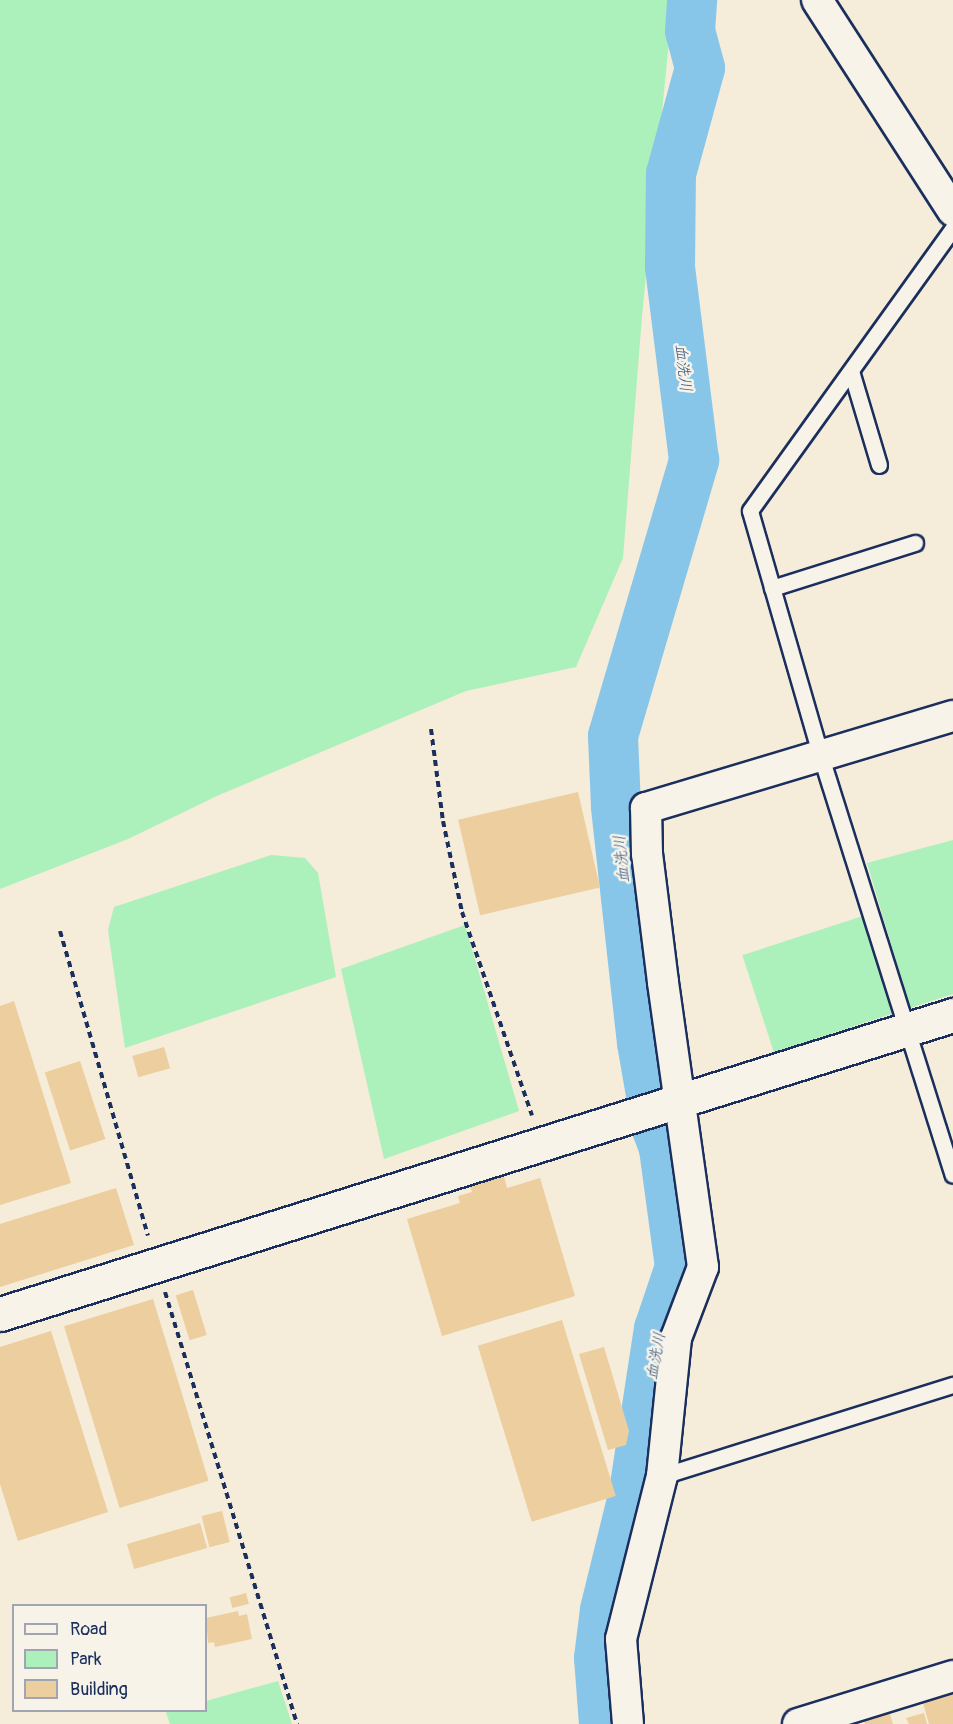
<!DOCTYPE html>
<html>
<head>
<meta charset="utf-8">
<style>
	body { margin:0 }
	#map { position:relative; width:953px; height:1724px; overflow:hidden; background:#f5ecd9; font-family:Pangolin,"Klee One",sans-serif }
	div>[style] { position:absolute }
	.green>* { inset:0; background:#acf0bb; transform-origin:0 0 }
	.river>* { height:50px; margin:-25px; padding:0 25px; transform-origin:25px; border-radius:25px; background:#88c6e9 }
	.building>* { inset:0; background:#ecce9f; transform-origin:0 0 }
	.path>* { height:4px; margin-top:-2px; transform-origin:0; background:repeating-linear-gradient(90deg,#1b2f5e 0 6px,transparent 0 10.5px) }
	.roads { filter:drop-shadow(2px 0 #1b2f5e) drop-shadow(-2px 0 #1b2f5e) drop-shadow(0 2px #1b2f5e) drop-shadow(0 -2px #1b2f5e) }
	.service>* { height:15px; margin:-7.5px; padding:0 7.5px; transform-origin:7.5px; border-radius:7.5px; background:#f7f3e8 }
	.minor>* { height:30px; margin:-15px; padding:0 15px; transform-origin:15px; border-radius:15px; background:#f7f3e8 }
	.tertiary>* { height:33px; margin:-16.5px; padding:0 16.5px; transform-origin:16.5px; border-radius:16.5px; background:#f7f3e8 }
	span { translate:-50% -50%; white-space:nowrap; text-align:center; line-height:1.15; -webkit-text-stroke:5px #f7f3e8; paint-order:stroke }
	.water-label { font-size:16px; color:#365581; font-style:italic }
	.legend { position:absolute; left:12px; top:1604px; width:195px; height:108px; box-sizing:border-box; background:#f7f3e8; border:2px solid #9fa5b1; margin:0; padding:8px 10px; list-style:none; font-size:18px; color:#1b2f5e }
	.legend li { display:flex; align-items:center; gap:12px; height:30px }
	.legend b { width:30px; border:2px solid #9fa5b1 }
</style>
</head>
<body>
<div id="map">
	<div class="green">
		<i style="clip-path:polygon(0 0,673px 0,642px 316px,623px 558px,576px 667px,466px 691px,219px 795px,128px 839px,0 889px)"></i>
		<i style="clip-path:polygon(953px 840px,953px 994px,910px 1008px,867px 863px)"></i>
		<i style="clip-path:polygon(271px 855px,305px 858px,318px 873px,336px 977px,125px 1048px,108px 930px,114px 907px)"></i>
		<i style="left:866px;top:915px;width:102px;height:130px;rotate:72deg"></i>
		<i style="clip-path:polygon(465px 925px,519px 1111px,384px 1159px,341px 969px)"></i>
		<i style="clip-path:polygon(278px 1681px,292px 1724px,170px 1724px,166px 1712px,206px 1710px,206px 1701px)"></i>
	</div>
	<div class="river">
		<i style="left:604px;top:1724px;width:66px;rotate:-94.3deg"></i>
		<i style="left:599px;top:1658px;width:48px;rotate:-82.9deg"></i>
		<i style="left:605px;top:1610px;width:122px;rotate:-76.2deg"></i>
		<i style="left:634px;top:1492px;width:165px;rotate:-81.3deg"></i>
		<i style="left:659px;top:1329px;width:65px;rotate:-71.3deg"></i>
		<i style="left:680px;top:1267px;width:120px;rotate:-97.7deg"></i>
		<i style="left:664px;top:1148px;width:20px;rotate:-110deg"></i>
		<i style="left:657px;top:1129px;width:87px;rotate:-99.9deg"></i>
		<i style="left:642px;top:1043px;width:238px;rotate:-96.3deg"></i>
		<i style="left:616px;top:806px;width:70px;rotate:-92.5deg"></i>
		<i style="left:613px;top:736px;width:288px;rotate:-73.6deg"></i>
		<i style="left:694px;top:460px;width:195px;rotate:-97.1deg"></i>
		<i style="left:670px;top:266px;width:92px;rotate:-89.4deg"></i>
		<i style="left:671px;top:174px;width:110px;rotate:-74.7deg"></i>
		<i style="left:700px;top:68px;width:38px;rotate:-105deg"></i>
		<i style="left:690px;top:31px;width:31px;rotate:-86deg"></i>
	</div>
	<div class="building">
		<i style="left:578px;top:792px;width:98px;height:123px;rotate:77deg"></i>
		<i style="clip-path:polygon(14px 1001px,71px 1183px,0 1205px,0 1006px)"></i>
		<i style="left:164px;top:1047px;width:22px;height:33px;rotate:74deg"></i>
		<i style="left:80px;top:1061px;width:82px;height:37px;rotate:72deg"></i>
		<i style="clip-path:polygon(504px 1176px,507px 1188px,540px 1178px,575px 1296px,442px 1336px,407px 1219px,460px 1203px,458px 1196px,472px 1192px,470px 1186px)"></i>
		<i style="clip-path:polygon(116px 1188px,134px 1245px,0 1287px,0 1224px)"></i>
		<i style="left:193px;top:1290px;width:47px;height:18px;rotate:73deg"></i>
		<i style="left:153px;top:1299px;width:190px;height:93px;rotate:73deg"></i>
		<i style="left:562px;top:1320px;width:184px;height:88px;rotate:73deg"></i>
		<i style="clip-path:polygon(51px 1331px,108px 1512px,18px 1541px,0 1484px,0 1347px)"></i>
		<i style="clip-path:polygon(604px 1347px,629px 1431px,626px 1445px,608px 1450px,579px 1354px)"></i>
		<i style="left:222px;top:1511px;width:32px;height:21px;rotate:76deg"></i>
		<i style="left:200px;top:1523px;width:26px;height:76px;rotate:74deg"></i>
		<i style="left:246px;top:1593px;width:11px;height:17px;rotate:75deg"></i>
		<i style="clip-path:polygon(238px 1611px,239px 1616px,247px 1614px,252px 1639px,215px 1647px,214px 1642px,208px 1643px,206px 1618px)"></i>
		<i style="clip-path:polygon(953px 1686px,953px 1724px,929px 1724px,921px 1696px)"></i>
		<i style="clip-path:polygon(887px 1705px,893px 1724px,865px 1724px,861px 1712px)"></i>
		<i style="clip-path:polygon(924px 1713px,927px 1724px,909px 1724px,906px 1718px)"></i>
	</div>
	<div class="path">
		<i style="left:431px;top:729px;width:93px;rotate:82.6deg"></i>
		<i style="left:443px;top:821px;width:93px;rotate:78.2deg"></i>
		<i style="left:462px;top:912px;width:215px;rotate:71deg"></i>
		<i style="left:60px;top:931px;width:317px;rotate:73.9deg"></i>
		<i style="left:165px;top:1292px;width:452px;rotate:73deg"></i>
	</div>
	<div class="roads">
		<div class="service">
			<i style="left:953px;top:228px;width:348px;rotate:125.7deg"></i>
			<i style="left:750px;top:511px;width:256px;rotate:73.9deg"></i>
			<i style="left:821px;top:757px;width:438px;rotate:72.5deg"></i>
			<i style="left:851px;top:371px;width:98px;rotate:73.4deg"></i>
			<i style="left:772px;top:588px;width:150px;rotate:-17.5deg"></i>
			<i style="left:662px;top:1476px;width:305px;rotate:-17.4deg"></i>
		</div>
		<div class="minor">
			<i style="left:817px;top:0;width:251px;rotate:57.2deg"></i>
			<i style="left:628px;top:1724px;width:85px;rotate:-94.7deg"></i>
			<i style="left:621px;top:1639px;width:168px;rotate:-75.9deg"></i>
			<i style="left:662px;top:1476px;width:139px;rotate:-84.2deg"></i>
			<i style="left:676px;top:1338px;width:76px;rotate:-69.2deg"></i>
			<i style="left:703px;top:1267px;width:288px;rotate:-98deg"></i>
			<i style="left:663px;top:982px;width:129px;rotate:-97.1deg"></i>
			<i style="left:647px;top:854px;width:46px;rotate:-91.2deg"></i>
			<i style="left:646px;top:808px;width:320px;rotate:-16.7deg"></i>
			<i style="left:798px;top:1724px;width:162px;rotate:-17.2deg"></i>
		</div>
		<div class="tertiary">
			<i style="left:0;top:1314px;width:999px;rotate:-17.42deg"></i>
		</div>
	</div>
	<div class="water-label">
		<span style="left:683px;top:368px;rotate:83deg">血洗川</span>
		<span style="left:622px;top:859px;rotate:-96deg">血洗川</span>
		<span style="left:656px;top:1356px;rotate:-80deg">血洗川</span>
	</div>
	<ul class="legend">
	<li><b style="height:8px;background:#f7f3e8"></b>Road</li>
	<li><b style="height:16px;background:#acf0bb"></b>Park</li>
	<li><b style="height:16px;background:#ecce9f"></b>Building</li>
	</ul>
</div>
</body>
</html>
